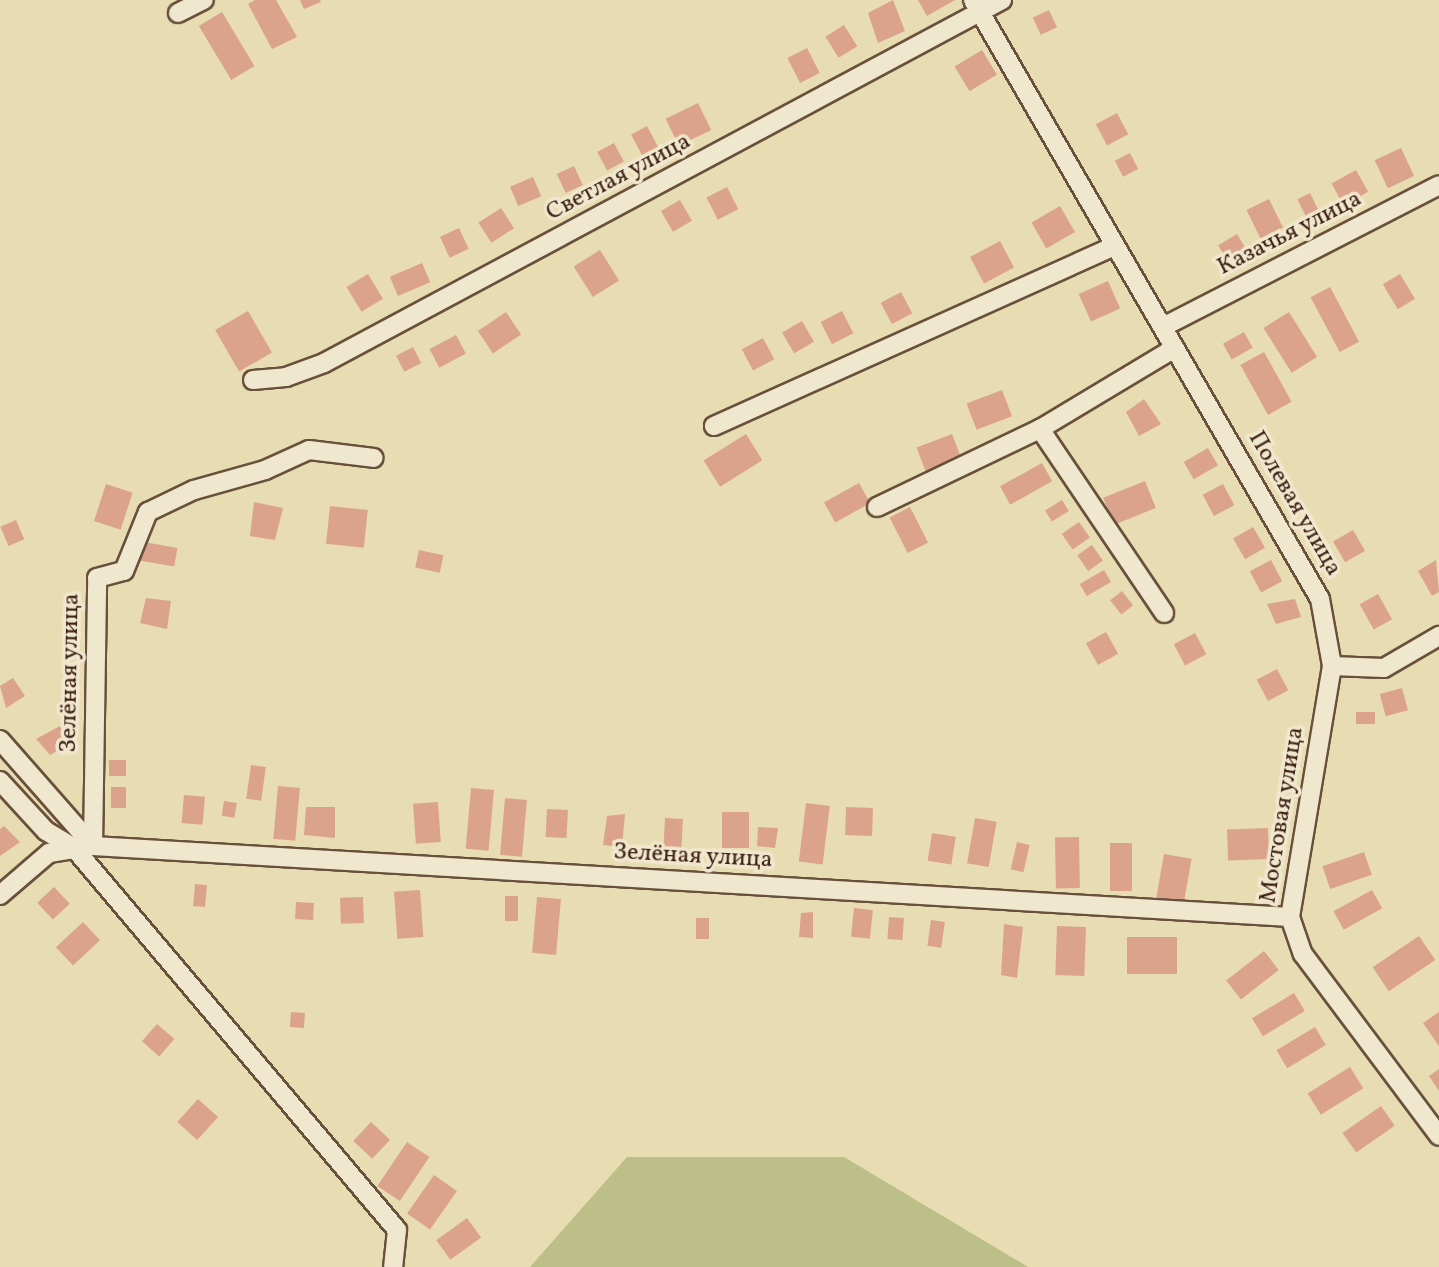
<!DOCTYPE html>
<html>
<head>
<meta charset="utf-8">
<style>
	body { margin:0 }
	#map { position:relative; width:1439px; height:1267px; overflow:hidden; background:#e8dcb3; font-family:Vollkorn,serif }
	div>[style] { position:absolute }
	.green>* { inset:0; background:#bcbf88 }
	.building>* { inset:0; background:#dba38c; transform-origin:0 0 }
	.roads { filter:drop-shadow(2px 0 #69503c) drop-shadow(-2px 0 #69503c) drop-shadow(0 2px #69503c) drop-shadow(0 -2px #69503c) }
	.minor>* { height:18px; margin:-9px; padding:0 9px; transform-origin:9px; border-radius:9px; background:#f0e8ce }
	span { translate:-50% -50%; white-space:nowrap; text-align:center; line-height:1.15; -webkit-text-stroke:7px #f0e8ce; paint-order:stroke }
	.street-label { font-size:24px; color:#3f2115 }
</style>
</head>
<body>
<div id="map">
	<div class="green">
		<i style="clip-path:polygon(627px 1157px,844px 1157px,1028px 1267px,530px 1267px)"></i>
	</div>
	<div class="building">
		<i style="clip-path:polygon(255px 0,276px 0,297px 37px,272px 49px,248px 4px)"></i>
		<i style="clip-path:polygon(300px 0,320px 0,321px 2px,304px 9px)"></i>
		<i style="clip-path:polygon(893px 0,905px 31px,878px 43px,868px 13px)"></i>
		<i style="clip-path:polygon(918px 0,955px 0,927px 16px)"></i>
		<i style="left:1049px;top:10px;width:19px;height:18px;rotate:65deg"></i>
		<i style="left:222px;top:12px;width:63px;height:27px;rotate:59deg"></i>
		<i style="left:844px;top:25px;width:25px;height:22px;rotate:58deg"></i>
		<i style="left:807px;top:48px;width:28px;height:22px;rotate:63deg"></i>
		<i style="left:982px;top:50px;width:29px;height:32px;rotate:59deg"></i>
		<i style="left:698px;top:103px;width:30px;height:36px;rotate:64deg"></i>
		<i style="left:1117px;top:113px;width:24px;height:24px;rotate:62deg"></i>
		<i style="left:647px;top:126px;width:24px;height:18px;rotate:62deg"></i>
		<i style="left:614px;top:143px;width:21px;height:19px;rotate:62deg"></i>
		<i style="left:1401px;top:148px;width:31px;height:29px;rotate:65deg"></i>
		<i style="left:1130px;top:153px;width:18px;height:17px;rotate:63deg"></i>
		<i style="left:574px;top:166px;width:21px;height:19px;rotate:65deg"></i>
		<i style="left:1356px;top:170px;width:25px;height:28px;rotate:61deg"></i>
		<i style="left:533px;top:177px;width:21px;height:25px;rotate:67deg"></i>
		<i style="left:727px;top:187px;width:25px;height:23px;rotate:63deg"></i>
		<i style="left:1310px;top:193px;width:25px;height:14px;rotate:64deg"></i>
		<i style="left:1269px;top:199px;width:32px;height:25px;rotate:64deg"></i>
		<i style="left:680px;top:200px;width:24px;height:22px;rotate:60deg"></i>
		<i style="left:1060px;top:206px;width:30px;height:33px;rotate:60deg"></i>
		<i style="left:501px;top:208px;width:24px;height:27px;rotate:57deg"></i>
		<i style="left:459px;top:228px;width:23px;height:21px;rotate:65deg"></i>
		<i style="left:1237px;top:234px;width:31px;height:22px;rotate:59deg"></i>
		<i style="left:1000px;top:241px;width:30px;height:34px;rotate:62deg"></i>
		<i style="left:600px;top:250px;width:36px;height:31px;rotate:58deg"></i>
		<i style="left:422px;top:263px;width:21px;height:35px;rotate:67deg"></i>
		<i style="left:368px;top:274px;width:29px;height:25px;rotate:59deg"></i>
		<i style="left:1400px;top:274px;width:29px;height:20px;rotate:59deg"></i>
		<i style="left:1108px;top:281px;width:30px;height:32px;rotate:66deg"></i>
		<i style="left:1330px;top:287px;width:62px;height:22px;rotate:62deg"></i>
		<i style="left:901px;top:292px;width:24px;height:23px;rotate:62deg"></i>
		<i style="left:248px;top:311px;width:48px;height:38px;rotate:60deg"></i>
		<i style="left:842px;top:311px;width:25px;height:24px;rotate:63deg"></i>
		<i style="left:506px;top:312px;width:27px;height:34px;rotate:56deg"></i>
		<i style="left:1289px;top:312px;width:53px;height:30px;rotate:58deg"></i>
		<i style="left:802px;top:321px;width:24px;height:23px;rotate:60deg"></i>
		<i style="left:1244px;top:332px;width:18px;height:24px;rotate:61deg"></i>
		<i style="left:456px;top:335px;width:21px;height:30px;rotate:62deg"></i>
		<i style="left:763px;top:338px;width:24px;height:24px;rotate:62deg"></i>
		<i style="left:413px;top:347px;width:18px;height:19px;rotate:63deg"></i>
		<i style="left:1264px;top:352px;width:57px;height:27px;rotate:61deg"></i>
		<i style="left:1002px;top:390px;width:28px;height:38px;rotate:69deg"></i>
		<i style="clip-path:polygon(1144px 399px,1161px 424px,1139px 436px,1126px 412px)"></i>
		<i style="left:746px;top:434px;width:31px;height:50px;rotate:58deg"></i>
		<i style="left:952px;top:434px;width:25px;height:38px;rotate:69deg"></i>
		<i style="left:1208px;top:448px;width:20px;height:28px;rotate:60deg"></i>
		<i style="left:1042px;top:463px;width:21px;height:48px;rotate:61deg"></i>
		<i style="left:1145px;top:481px;width:29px;height:45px;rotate:68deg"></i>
		<i style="left:859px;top:483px;width:23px;height:40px;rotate:61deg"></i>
		<i style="left:106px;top:484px;width:28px;height:39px;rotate:18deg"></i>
		<i style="left:1223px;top:484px;width:24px;height:23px;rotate:62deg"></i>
		<i style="left:1062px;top:500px;width:13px;height:20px;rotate:58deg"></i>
		<i style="clip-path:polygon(254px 502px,283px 508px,275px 540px,250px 536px)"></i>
		<i style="left:330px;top:506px;width:38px;height:38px;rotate:6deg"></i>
		<i style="left:910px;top:507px;width:40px;height:23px;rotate:63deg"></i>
		<i style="left:16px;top:520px;width:21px;height:17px;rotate:67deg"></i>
		<i style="left:1079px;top:522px;width:19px;height:21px;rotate:55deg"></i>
		<i style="left:1253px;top:527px;width:24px;height:23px;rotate:60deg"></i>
		<i style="left:1353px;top:530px;width:24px;height:23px;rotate:60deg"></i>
		<i style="left:144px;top:542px;width:34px;height:19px;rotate:10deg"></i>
		<i style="left:1092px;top:545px;width:19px;height:18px;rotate:55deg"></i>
		<i style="left:419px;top:550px;width:25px;height:18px;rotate:12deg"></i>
		<i style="left:1271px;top:560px;width:24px;height:24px;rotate:62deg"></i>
		<i style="clip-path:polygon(1436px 560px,1439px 592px,1432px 596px,1418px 571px)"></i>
		<i style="left:1104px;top:570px;width:14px;height:28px;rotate:60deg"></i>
		<i style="left:1122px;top:591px;width:18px;height:15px;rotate:52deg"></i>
		<i style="left:1378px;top:594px;width:29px;height:21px;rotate:61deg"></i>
		<i style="clip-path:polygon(146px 598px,171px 601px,167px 629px,140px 623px)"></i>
		<i style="clip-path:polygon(1295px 599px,1301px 617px,1276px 624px,1267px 604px)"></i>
		<i style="left:1106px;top:632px;width:25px;height:23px;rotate:61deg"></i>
		<i style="left:1195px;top:633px;width:24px;height:24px;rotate:62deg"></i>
		<i style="left:1277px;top:669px;width:24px;height:23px;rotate:62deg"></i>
		<i style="clip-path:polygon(13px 678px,25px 696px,6px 708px,0 686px)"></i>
		<i style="left:1402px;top:688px;width:23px;height:23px;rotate:75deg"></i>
		<i style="left:1356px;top:712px;width:19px;height:12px"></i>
		<i style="clip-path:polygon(60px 726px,72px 743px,50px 755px,36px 739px)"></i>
		<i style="left:109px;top:760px;width:17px;height:16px"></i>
		<i style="left:251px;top:765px;width:15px;height:34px;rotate:8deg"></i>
		<i style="left:278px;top:786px;width:22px;height:53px;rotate:5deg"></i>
		<i style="left:111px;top:787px;width:15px;height:21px"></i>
		<i style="left:471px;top:788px;width:23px;height:61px;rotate:5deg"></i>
		<i style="left:184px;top:795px;width:21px;height:28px;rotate:5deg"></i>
		<i style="left:505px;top:798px;width:22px;height:57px;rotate:5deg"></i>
		<i style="left:224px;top:801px;width:13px;height:15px;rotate:9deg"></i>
		<i style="left:438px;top:802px;width:40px;height:25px;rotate:86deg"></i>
		<i style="left:806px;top:803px;width:24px;height:59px;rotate:7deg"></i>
		<i style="clip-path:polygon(306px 807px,335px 807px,335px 838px,304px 835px)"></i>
		<i style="left:846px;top:807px;width:27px;height:28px;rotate:2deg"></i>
		<i style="left:547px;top:809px;width:21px;height:28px;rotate:3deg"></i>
		<i style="left:722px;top:812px;width:27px;height:36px"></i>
		<i style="clip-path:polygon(625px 814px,622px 847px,603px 845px,607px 816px)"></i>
		<i style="left:665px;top:818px;width:18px;height:37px;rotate:3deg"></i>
		<i style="left:975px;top:818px;width:22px;height:46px;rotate:10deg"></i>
		<i style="clip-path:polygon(4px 826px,20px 842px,0 856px,0 829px)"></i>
		<i style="clip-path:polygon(758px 827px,778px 828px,775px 848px,757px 846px)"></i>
		<i style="left:1268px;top:828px;width:31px;height:41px;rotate:88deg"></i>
		<i style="left:932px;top:833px;width:24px;height:28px;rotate:9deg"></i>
		<i style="left:1079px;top:837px;width:51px;height:24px;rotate:89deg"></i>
		<i style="left:1017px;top:842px;width:13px;height:28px;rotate:13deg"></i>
		<i style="left:1110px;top:843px;width:22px;height:48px"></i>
		<i style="left:1364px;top:852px;width:24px;height:44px;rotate:71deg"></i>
		<i style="left:1164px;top:854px;width:28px;height:45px;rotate:10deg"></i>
		<i style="left:195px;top:884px;width:12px;height:22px;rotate:5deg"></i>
		<i style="left:54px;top:887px;width:23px;height:23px;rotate:47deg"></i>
		<i style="left:420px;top:890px;width:47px;height:26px;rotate:86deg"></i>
		<i style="left:1372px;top:890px;width:21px;height:44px;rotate:61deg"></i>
		<i style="left:505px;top:896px;width:13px;height:25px"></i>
		<i style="left:363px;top:897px;width:26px;height:23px;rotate:88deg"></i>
		<i style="left:537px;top:897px;width:24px;height:56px;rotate:5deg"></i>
		<i style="left:296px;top:902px;width:18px;height:17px;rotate:3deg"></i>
		<i style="left:854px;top:908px;width:19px;height:29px;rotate:6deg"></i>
		<i style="clip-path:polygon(813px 912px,813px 938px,799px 937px,801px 913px)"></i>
		<i style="left:889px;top:917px;width:15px;height:22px;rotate:4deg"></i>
		<i style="left:696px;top:918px;width:13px;height:21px"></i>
		<i style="left:931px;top:920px;width:14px;height:26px;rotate:8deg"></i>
		<i style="left:83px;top:922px;width:25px;height:37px;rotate:47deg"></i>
		<i style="clip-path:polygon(1004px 924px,1023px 927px,1017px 978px,1001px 975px)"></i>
		<i style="left:1057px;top:926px;width:29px;height:49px;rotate:2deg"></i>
		<i style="left:1419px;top:936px;width:29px;height:56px;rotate:56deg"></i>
		<i style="left:1127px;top:937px;width:50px;height:37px"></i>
		<i style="left:1264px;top:951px;width:24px;height:48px;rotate:52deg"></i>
		<i style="left:1294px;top:993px;width:21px;height:49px;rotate:59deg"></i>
		<i style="left:291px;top:1012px;width:14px;height:15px;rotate:4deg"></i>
		<i style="clip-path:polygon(1439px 1012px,1439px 1046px,1423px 1023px)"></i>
		<i style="left:157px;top:1024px;width:23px;height:23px;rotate:41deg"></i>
		<i style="left:1315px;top:1027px;width:21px;height:45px;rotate:59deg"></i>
		<i style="left:1350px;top:1067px;width:25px;height:50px;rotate:58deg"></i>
		<i style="clip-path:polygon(1439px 1069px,1439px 1091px,1429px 1076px)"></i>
		<i style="left:198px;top:1099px;width:27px;height:31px;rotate:42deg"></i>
		<i style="left:1381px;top:1106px;width:24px;height:47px;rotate:55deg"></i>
		<i style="left:371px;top:1122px;width:26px;height:26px;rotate:43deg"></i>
		<i style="left:407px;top:1142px;width:27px;height:53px;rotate:34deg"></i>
		<i style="left:434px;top:1175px;width:28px;height:47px;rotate:35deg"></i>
		<i style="left:467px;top:1218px;width:24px;height:38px;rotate:54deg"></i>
	</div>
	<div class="roads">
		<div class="minor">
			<i style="left:973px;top:0;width:692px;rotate:59.92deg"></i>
			<i style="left:1320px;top:599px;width:68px;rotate:79.8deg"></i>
			<i style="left:1332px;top:666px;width:254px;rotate:99.5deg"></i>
			<i style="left:1290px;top:917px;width:39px;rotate:71deg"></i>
			<i style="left:1303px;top:954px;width:227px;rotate:53.2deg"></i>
			<i style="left:178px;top:13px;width:29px;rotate:-27deg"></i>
			<i style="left:1163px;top:327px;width:310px;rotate:-27.2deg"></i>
			<i style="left:253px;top:380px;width:33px;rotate:-5deg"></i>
			<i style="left:286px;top:377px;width:40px;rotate:-20.2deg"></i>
			<i style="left:324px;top:363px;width:769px;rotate:-28.16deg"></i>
			<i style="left:714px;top:426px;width:439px;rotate:-24.2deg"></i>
			<i style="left:1040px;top:429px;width:222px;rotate:56deg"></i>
			<i style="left:877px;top:507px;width:181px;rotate:-25.6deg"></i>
			<i style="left:1040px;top:429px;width:157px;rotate:-31deg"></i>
			<i style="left:1332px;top:666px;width:52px;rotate:2.2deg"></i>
			<i style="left:1384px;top:668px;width:64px;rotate:-30.2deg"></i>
			<i style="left:0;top:740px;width:141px;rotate:48.7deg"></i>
			<i style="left:0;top:781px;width:68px;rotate:47.4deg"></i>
			<i style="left:46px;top:831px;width:33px;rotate:31deg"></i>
			<i style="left:74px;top:848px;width:500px;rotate:49.78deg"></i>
			<i style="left:397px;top:1230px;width:37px;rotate:96deg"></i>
			<i style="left:93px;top:846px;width:268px;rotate:-89.1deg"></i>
			<i style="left:97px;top:578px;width:28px;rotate:-15deg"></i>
			<i style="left:124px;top:571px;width:64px;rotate:-67.9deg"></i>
			<i style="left:148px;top:512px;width:51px;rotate:-25.6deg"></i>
			<i style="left:194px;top:490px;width:74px;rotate:-15.7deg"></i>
			<i style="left:265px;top:470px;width:48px;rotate:-24.4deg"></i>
			<i style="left:309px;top:450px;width:65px;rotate:7deg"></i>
			<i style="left:0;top:895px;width:65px;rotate:-40.6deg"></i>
			<i style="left:49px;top:853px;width:45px;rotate:-9deg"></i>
			<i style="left:93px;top:846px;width:1199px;rotate:3.39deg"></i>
		</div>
	</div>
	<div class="street-label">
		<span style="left:619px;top:178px;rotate:-28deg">Светлая улица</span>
		<span style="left:1290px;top:234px;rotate:-27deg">Казачья улица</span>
		<span style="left:1294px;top:504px;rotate:60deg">Полевая улица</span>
		<span style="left:71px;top:673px;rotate:-89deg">Зелёная улица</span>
		<span style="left:1283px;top:815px;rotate:-81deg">Мостовая улица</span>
		<span style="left:693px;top:857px;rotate:3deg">Зелёная улица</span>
	</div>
</div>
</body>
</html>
